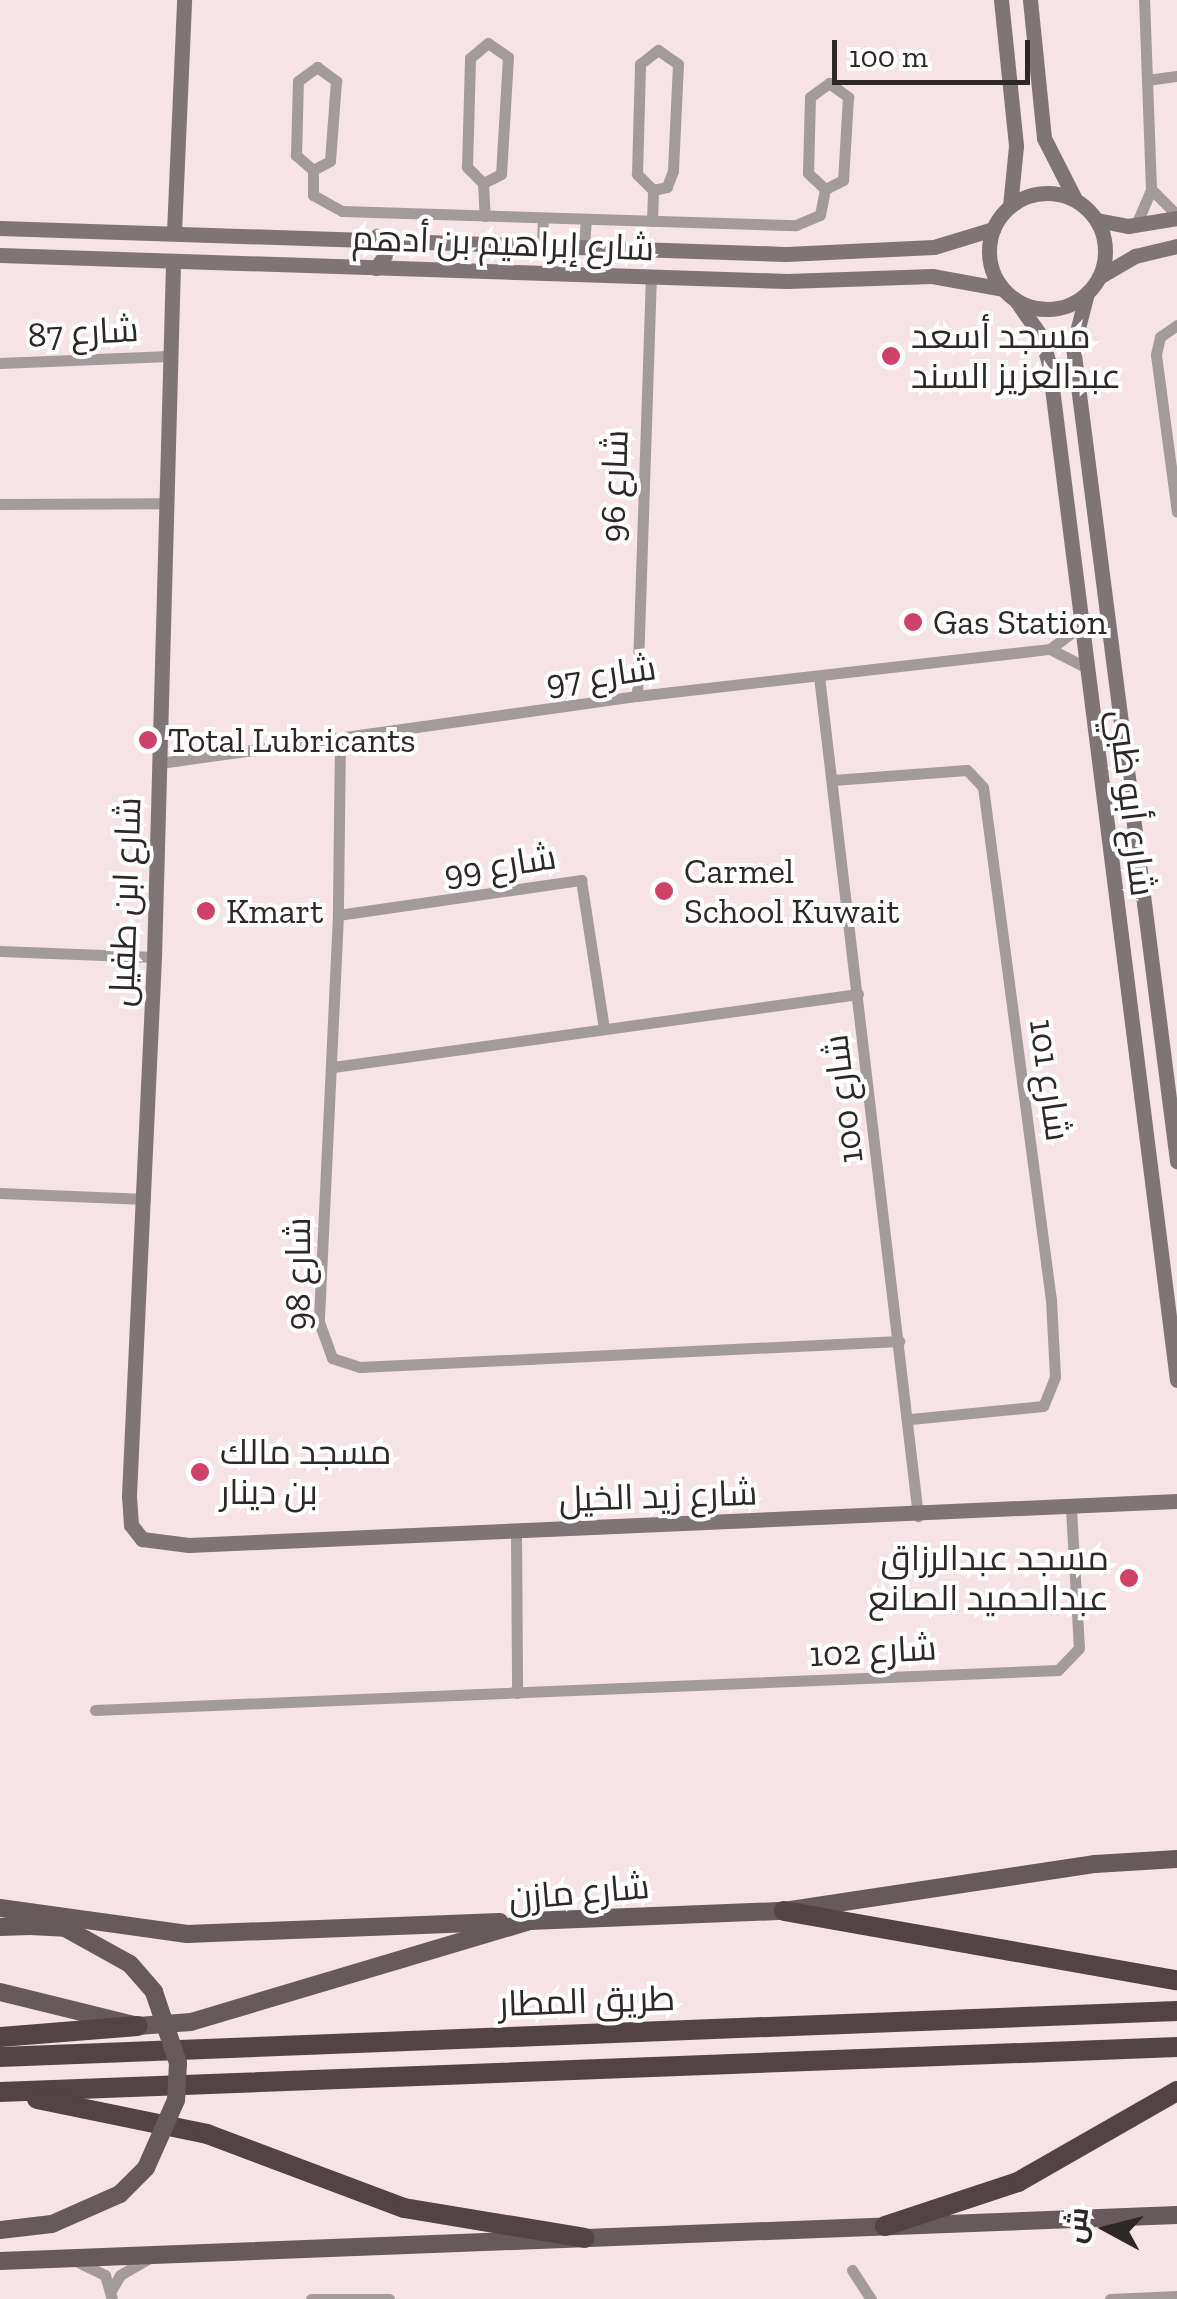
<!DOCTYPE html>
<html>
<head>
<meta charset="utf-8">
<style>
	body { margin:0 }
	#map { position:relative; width:1177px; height:2299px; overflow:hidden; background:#f6e3e6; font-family:"Zilla Slab",Cairo,serif }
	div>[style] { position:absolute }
	.street>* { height:11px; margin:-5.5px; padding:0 5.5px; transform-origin:5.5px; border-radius:5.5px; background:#a29a9b }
	.secondary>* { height:15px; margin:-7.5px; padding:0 7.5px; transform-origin:7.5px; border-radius:7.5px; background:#7f7476 }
	.secondary>.ring { margin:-7.5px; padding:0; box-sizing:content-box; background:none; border:15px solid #7f7476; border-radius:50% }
	.primary>* { height:18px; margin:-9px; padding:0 9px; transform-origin:9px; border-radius:9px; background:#675a5c }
	.highway>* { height:20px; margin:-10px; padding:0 10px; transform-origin:10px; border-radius:10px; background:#524345 }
	.primary-bridge>* { height:18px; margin:-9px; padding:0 9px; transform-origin:9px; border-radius:9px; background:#675a5c }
	.dots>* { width:28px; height:28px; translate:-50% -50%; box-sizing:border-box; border:5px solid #fff; border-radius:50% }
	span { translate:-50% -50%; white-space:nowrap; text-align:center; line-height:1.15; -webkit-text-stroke:8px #fff; paint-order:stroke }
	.street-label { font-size:35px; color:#2e2728 }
	.poi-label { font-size:35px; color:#2e2728 }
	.left { translate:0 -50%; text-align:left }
	.right { translate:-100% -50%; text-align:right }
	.north { position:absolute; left:1057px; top:2179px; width:100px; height:100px; -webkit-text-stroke:8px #fff; paint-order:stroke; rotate:277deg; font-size:28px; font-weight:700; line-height:40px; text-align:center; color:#2e2728 }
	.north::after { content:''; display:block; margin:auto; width:35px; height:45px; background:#2e2728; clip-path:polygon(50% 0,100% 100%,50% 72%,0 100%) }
	.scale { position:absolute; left:832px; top:40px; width:198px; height:45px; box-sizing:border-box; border:5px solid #2e2728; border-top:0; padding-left:12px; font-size:30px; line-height:35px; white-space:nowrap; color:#2e2728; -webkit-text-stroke:8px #fff; paint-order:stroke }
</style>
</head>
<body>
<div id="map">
	<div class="street">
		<i style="left:488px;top:43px;width:24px;rotate:35deg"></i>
		<i style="left:508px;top:57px;width:117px;rotate:93.4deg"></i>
		<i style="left:501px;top:174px;width:20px;rotate:153deg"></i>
		<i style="left:483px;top:183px;width:23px;rotate:-135deg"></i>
		<i style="left:467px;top:167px;width:109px;rotate:-88.4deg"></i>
		<i style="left:470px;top:58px;width:23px;rotate:-40deg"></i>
		<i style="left:658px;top:50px;width:24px;rotate:35deg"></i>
		<i style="left:678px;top:64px;width:107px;rotate:92.7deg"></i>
		<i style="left:673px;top:171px;width:17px;rotate:111deg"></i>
		<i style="left:667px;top:187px;width:14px;rotate:168deg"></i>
		<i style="left:653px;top:190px;width:23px;rotate:-135deg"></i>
		<i style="left:637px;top:174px;width:110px;rotate:-88.4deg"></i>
		<i style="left:640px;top:64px;width:23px;rotate:-38deg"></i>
		<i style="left:317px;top:67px;width:24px;rotate:36deg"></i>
		<i style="left:336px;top:81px;width:80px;rotate:94.3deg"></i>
		<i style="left:330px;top:161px;width:19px;rotate:152deg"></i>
		<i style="left:313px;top:170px;width:23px;rotate:-139deg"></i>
		<i style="left:296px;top:155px;width:74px;rotate:-88.5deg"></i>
		<i style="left:298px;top:81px;width:24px;rotate:-36deg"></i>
		<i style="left:1147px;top:80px;width:30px;rotate:-8deg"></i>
		<i style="left:829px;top:83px;width:24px;rotate:36deg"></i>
		<i style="left:848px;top:97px;width:83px;rotate:93.4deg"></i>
		<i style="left:843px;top:180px;width:20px;rotate:153deg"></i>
		<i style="left:825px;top:189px;width:23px;rotate:-137deg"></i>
		<i style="left:808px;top:173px;width:76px;rotate:-88.5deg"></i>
		<i style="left:810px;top:97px;width:24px;rotate:-36deg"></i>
		<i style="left:313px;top:170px;width:25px;rotate:90deg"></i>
		<i style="left:313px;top:195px;width:33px;rotate:29deg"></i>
		<i style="left:342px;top:211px;width:454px;rotate:1.8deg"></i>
		<i style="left:796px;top:225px;width:26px;rotate:-23deg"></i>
		<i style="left:820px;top:215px;width:26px;rotate:-79deg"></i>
		<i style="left:483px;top:183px;width:33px;rotate:87deg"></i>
		<i style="left:1151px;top:189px;width:37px;rotate:45deg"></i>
		<i style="left:652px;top:221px;width:31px;rotate:-88deg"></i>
		<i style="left:1136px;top:225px;width:39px;rotate:-67deg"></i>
		<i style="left:1151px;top:189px;width:189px;rotate:-92.1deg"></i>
		<i style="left:542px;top:244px;width:26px;rotate:-88deg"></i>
		<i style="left:584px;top:246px;width:27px;rotate:-86deg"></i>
		<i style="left:1177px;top:325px;width:21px;rotate:145deg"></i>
		<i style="left:1160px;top:337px;width:18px;rotate:103deg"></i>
		<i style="left:1156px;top:355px;width:158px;rotate:82.4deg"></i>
		<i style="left:0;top:363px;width:169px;rotate:-2.4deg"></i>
		<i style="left:0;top:504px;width:167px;rotate:-0.3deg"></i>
		<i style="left:1050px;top:649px;width:38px;rotate:27deg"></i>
		<i style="left:819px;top:676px;width:846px;rotate:83.28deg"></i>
		<i style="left:637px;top:696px;width:418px;rotate:-88.1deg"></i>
		<i style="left:340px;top:739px;width:176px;rotate:90.7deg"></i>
		<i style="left:338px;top:915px;width:407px;rotate:92.7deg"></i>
		<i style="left:319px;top:1322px;width:38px;rotate:70deg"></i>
		<i style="left:332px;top:1358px;width:29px;rotate:18deg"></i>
		<i style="left:360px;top:1367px;width:540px;rotate:-2.76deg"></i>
		<i style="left:160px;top:763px;width:482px;rotate:-8deg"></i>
		<i style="left:637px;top:696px;width:416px;rotate:-6.5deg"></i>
		<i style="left:1050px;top:649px;width:36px;rotate:-37deg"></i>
		<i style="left:833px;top:780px;width:134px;rotate:-4.3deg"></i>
		<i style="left:967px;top:770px;width:23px;rotate:47deg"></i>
		<i style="left:983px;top:787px;width:517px;rotate:82.45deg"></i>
		<i style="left:1051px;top:1300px;width:77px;rotate:87deg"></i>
		<i style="left:1055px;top:1377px;width:31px;rotate:112deg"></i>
		<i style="left:1043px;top:1406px;width:133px;rotate:174.4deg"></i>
		<i style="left:338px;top:915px;width:246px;rotate:-8.2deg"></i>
		<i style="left:581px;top:880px;width:150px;rotate:81.2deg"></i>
		<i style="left:0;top:951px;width:154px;rotate:2.2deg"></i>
		<i style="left:333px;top:1067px;width:530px;rotate:-7.92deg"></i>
		<i style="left:0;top:1193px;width:145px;rotate:2.4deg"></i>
		<i style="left:516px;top:1532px;width:161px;rotate:89.6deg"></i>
		<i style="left:95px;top:1710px;width:964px;rotate:-2.38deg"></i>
		<i style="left:1058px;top:1670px;width:30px;rotate:-46deg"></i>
		<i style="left:1079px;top:1648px;width:140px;rotate:-93.3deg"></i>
		<i style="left:78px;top:2262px;width:30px;rotate:26deg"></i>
		<i style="left:105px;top:2275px;width:25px;rotate:74deg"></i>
		<i style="left:852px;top:2270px;width:35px;rotate:57deg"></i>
		<i style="left:112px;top:2289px;width:16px;rotate:-60deg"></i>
		<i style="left:120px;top:2275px;width:34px;rotate:-30deg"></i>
		<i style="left:311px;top:2299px;width:78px"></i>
		<i style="left:1110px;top:2299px;width:67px;rotate:-2.6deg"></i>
	</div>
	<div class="secondary">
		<i style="left:1001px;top:0;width:147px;rotate:84.1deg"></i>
		<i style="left:1016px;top:146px;width:60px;rotate:95.7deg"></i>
		<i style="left:1030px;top:0;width:139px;rotate:84.2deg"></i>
		<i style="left:1044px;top:138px;width:68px;rotate:63.1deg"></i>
		<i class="ring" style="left:989px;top:193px;width:101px;height:101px"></i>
		<i style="left:1097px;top:220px;width:32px;rotate:11deg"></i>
		<i style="left:1128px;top:226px;width:50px;rotate:-9.3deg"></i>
		<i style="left:0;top:228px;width:786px;rotate:1.89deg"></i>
		<i style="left:786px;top:254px;width:148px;rotate:-2.7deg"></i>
		<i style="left:934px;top:247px;width:62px;rotate:-17deg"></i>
		<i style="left:174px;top:232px;width:232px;rotate:-87.5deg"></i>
		<i style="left:0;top:255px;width:787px;rotate:1.89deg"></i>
		<i style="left:787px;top:281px;width:145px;rotate:-2deg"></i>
		<i style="left:932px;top:276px;width:72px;rotate:10.4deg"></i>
		<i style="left:173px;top:264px;width:693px;rotate:91.57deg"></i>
		<i style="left:154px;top:957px;width:540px;rotate:92.66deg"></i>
		<i style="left:129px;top:1496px;width:29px;rotate:86deg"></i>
		<i style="left:131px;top:1525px;width:18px;rotate:52deg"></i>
		<i style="left:142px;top:1539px;width:47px;rotate:7.3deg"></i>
		<i style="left:189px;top:1545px;width:989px;rotate:-2.55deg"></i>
		<i style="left:376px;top:268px;width:19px;rotate:-55deg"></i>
		<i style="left:387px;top:252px;width:19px;rotate:-122deg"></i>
		<i style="left:1099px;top:277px;width:42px;rotate:-30.3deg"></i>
		<i style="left:1135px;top:256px;width:43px;rotate:-13.4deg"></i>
		<i style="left:1087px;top:293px;width:56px;rotate:104.5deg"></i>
		<i style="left:1073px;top:347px;width:821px;rotate:82.72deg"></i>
		<i style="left:1017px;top:302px;width:42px;rotate:54.8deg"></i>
		<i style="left:1041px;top:336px;width:29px;rotate:74deg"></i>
		<i style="left:1049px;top:364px;width:1024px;rotate:82.82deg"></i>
	</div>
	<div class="primary">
		<i style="left:0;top:1908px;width:189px;rotate:7.9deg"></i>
		<i style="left:187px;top:1934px;width:313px;rotate:-2.2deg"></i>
		<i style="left:0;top:1927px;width:30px;rotate:-2deg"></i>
		<i style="left:0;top:1992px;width:142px;rotate:13.8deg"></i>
		<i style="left:138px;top:2026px;width:53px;rotate:-4.3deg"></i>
		<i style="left:191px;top:2022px;width:354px;rotate:-16.6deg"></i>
		<i style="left:530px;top:1921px;width:254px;rotate:-2.3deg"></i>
		<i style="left:784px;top:1911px;width:315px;rotate:-8.6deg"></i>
		<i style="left:1095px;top:1864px;width:82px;rotate:-3.5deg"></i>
		<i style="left:0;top:2230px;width:52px;rotate:-6.6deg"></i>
		<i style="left:0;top:2261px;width:1178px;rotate:-2.24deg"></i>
	</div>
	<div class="highway">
		<i style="left:784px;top:1911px;width:399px;rotate:10deg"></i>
		<i style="left:0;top:2037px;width:138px;rotate:-4.6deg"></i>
		<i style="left:0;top:2057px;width:1178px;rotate:-2.24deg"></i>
		<i style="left:0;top:2092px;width:1178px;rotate:-2.19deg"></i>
		<i style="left:37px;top:2099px;width:174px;rotate:11.6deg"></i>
		<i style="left:207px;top:2134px;width:210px;rotate:20.6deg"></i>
		<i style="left:404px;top:2208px;width:183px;rotate:9.4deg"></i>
		<i style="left:885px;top:2226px;width:140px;rotate:-18.3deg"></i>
		<i style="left:1018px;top:2182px;width:183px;rotate:-29.8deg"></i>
	</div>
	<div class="primary-bridge">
		<i style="left:30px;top:1926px;width:35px;rotate:3deg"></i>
		<i style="left:65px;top:1928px;width:74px;rotate:29deg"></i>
		<i style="left:130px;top:1964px;width:37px;rotate:49deg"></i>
		<i style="left:154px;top:1992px;width:75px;rotate:71.3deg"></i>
		<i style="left:178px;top:2063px;width:37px;rotate:93deg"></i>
		<i style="left:176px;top:2100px;width:74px;rotate:113.8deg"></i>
		<i style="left:146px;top:2168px;width:37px;rotate:135deg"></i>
		<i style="left:120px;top:2194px;width:74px;rotate:156.2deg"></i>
	</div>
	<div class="dots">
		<i style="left:891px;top:356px;background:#d04169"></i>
		<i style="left:913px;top:622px;background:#d04169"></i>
		<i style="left:148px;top:740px;background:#d04169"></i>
		<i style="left:664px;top:891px;background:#d04169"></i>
		<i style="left:206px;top:911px;background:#d04169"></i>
		<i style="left:200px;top:1472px;background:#d04169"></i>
		<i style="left:1129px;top:1578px;background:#d04169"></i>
	</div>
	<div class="street-label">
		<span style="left:503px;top:243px;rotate:2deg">شارع إبراهيم بن أدهم</span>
		<span style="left:83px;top:332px;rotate:-3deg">شارع 87</span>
		<span style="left:614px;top:486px;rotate:-88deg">شارع 96</span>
		<span style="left:601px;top:675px;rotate:-8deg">شارع 97</span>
		<span style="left:1132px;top:803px;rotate:83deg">شارع أبو ظبي</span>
		<span style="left:500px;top:865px;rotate:-9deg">شارع 99</span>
		<span style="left:125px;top:902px;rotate:-88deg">شارع ابن طفيل</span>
		<span style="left:1050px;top:1080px;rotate:82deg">شارع 101</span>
		<span style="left:843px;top:1099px;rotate:-97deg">شارع 100</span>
		<span style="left:298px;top:1274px;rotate:-90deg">شارع 98</span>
		<span style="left:658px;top:1496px;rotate:-2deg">شارع زيد الخيل</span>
		<span style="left:873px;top:1651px;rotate:-3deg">شارع 102</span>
		<span style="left:579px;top:1892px;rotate:-5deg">شارع مازن</span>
		<span style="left:587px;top:2001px;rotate:-2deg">طريق المطار</span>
	</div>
	<div class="poi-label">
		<span class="left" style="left:911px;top:356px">مسجد أسعد<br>عبدالعزيز السند</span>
		<span class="left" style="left:933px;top:622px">Gas Station</span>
		<span class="left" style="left:168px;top:740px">Total Lubricants</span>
		<span class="left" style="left:684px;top:891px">Carmel<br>School Kuwait</span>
		<span class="left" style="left:226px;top:911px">Kmart</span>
		<span class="left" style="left:220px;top:1472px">مسجد مالك<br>بن دينار</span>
		<span class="right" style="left:1109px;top:1578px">مسجد عبدالرزاق<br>عبدالحميد الصانع</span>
	</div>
	<div class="north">ش</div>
	<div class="scale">100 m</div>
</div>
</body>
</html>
